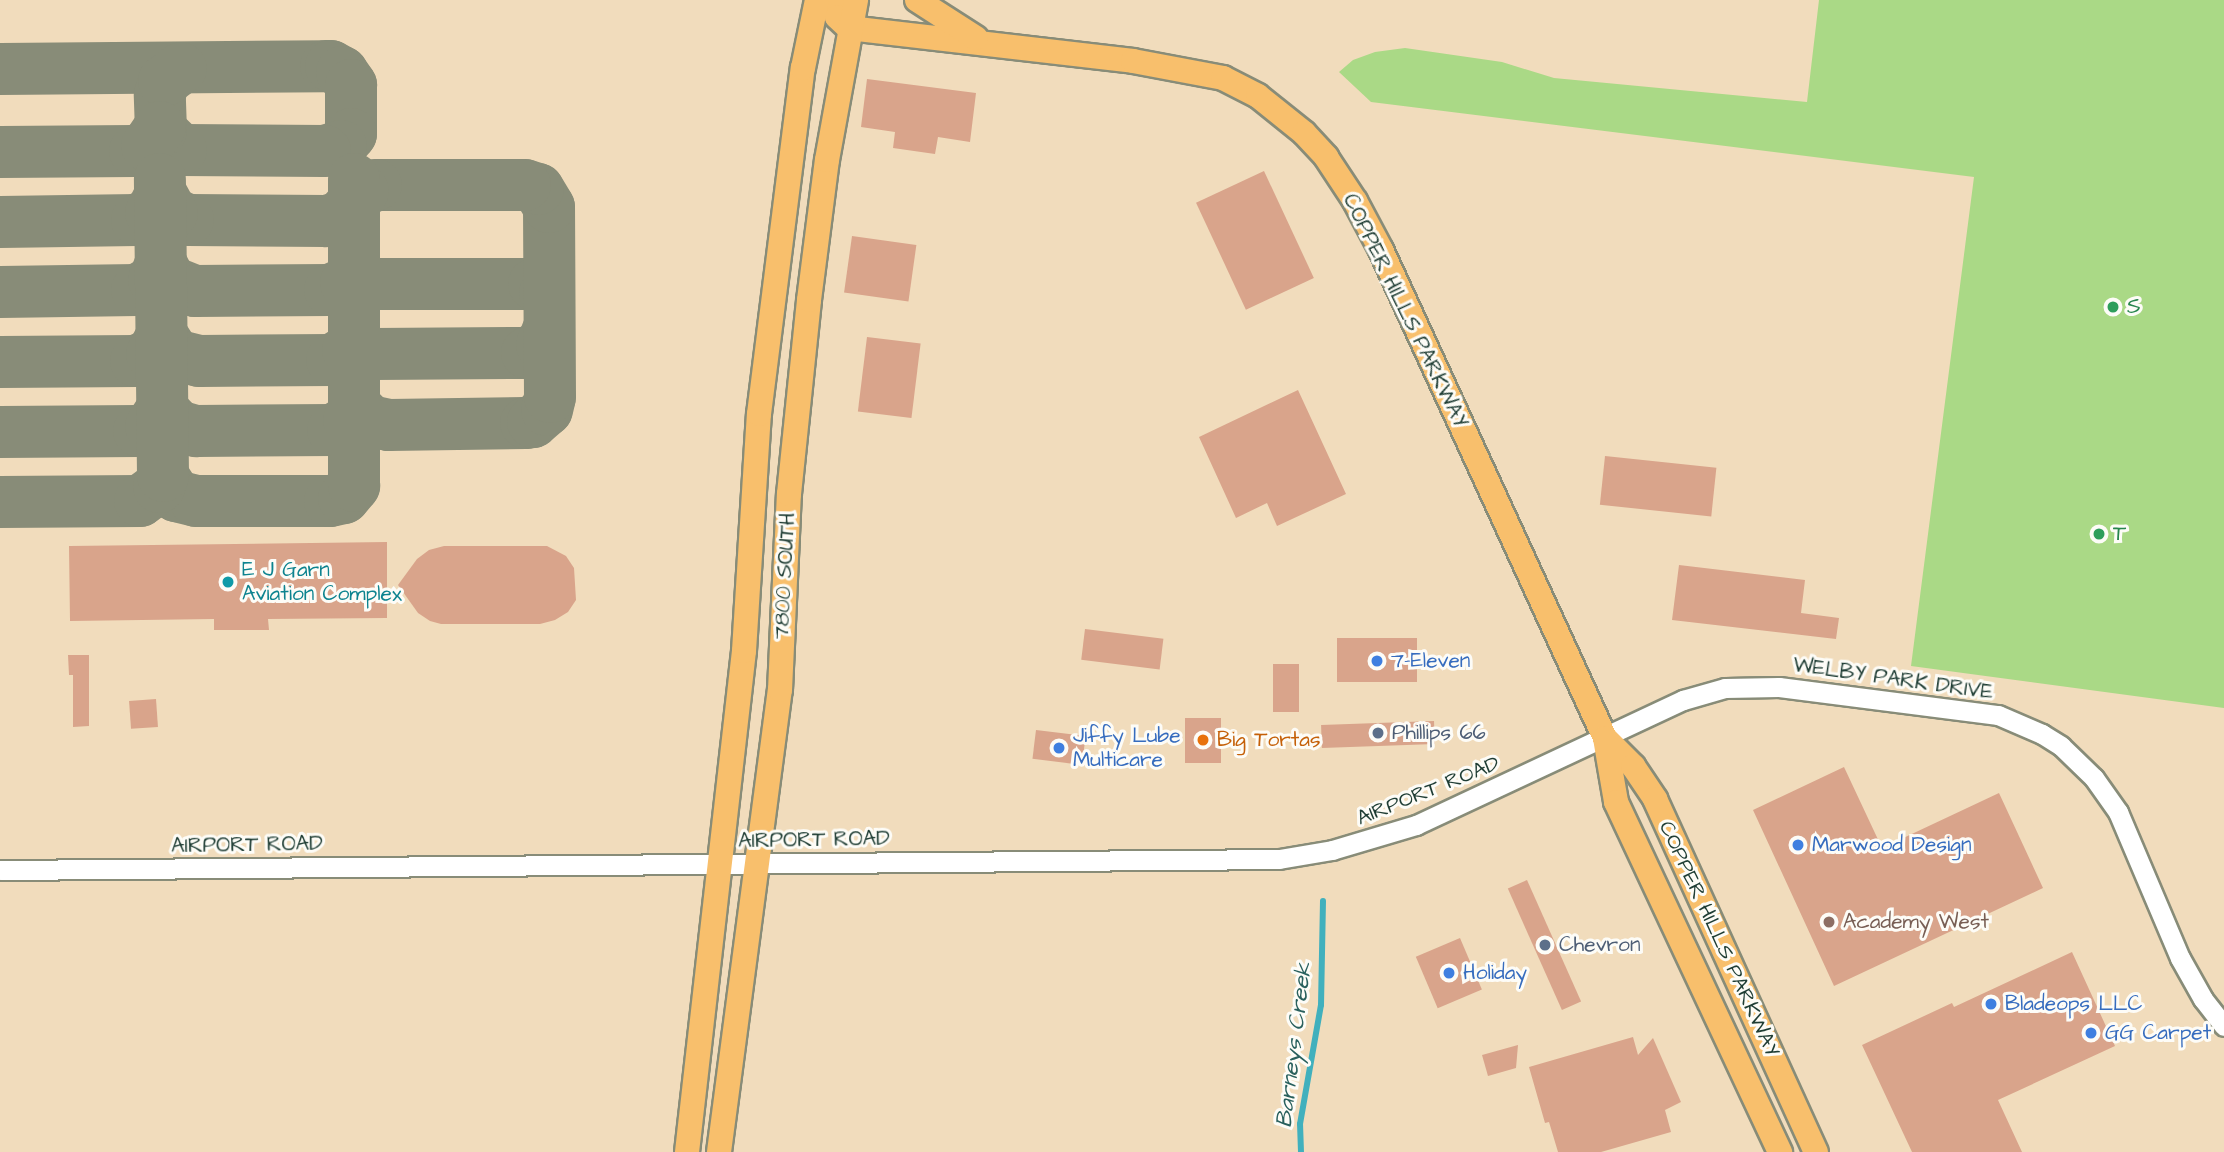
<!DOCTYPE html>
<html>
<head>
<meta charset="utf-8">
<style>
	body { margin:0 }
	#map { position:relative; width:2224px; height:1152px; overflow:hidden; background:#f1dcbc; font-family:"Architects Daughter",sans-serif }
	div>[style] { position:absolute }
	.green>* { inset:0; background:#aad986 }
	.stream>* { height:6px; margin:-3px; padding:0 3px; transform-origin:3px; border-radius:3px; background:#41b0bd }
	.taxiway>* { height:52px; margin:-26px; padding:0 26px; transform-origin:26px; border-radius:26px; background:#888c78 }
	.building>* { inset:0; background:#d9a48b; transform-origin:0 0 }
	.roads { filter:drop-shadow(2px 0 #888c78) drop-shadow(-2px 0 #888c78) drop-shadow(0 2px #888c78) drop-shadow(0 -2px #888c78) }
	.minor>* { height:19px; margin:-9.5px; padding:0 9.5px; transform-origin:9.5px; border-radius:9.5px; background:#fff }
	.major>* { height:24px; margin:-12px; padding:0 12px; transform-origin:12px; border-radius:12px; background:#f8bf6c }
	.dots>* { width:19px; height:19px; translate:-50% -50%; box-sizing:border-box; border:4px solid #fdfcf7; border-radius:50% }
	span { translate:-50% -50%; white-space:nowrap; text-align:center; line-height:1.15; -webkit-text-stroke:6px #fdfcf7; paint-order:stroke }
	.leisure-label { font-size:21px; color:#27864d }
	.left { translate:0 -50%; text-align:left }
	.street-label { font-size:21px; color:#1f3d34 }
	.culture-label { font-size:21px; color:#0d838f }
	.shop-label { font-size:21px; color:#366cbe }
	.service-label { font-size:21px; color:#4e5e75 }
	.food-label { font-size:21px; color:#c56008 }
	.education-label { font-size:21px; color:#785e54 }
	.water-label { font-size:23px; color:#29605d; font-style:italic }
</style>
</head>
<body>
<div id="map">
	<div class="green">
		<i style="clip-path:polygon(1819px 0,2224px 0,2224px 708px,1911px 666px,1974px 177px,1371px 102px,1339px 72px,1353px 60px,1375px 52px,1405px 48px,1502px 62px,1554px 78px,1807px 102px)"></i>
	</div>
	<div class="stream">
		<i style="left:1301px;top:1152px;width:28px;rotate:-92deg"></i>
		<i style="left:1300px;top:1124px;width:121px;rotate:-80deg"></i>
		<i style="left:1321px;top:1005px;width:104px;rotate:-88.9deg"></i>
	</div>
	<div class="taxiway">
		<i style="left:0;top:69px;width:326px;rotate:-0.5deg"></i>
		<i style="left:326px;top:66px;width:5px"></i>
		<i style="left:331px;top:66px;width:13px;rotate:29deg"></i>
		<i style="left:342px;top:72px;width:16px;rotate:55deg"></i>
		<i style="left:351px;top:85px;width:49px;rotate:90deg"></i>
		<i style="left:351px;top:134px;width:16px;rotate:130deg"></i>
		<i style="left:341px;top:146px;width:17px;rotate:163deg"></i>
		<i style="left:325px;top:151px;width:144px;rotate:-179.6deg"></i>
		<i style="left:181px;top:150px;width:28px;rotate:-136deg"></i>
		<i style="left:161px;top:131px;width:37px;rotate:-92deg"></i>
		<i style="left:160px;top:94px;width:14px;rotate:-73deg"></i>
		<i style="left:164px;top:81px;width:21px;rotate:-37deg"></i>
		<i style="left:0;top:152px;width:135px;rotate:-0.4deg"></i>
		<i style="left:135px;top:151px;width:13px;rotate:-23deg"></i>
		<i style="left:147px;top:146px;width:23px;rotate:-56deg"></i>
		<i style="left:0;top:222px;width:137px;rotate:-0.8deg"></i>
		<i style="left:137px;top:220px;width:16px;rotate:-27deg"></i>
		<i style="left:151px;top:213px;width:22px;rotate:-63deg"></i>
		<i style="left:161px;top:263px;width:20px;rotate:63deg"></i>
		<i style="left:170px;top:281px;width:27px;rotate:22deg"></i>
		<i style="left:195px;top:291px;width:135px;rotate:-0.4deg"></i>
		<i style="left:330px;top:290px;width:17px;rotate:-24deg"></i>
		<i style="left:346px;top:283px;width:14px;rotate:-56deg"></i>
		<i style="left:354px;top:271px;width:12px;rotate:48deg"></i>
		<i style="left:362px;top:280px;width:10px;rotate:24deg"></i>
		<i style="left:371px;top:284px;width:163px"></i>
		<i style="left:534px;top:284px;width:14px;rotate:39deg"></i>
		<i style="left:545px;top:293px;width:10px;rotate:66deg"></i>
		<i style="left:0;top:292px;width:137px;rotate:-0.8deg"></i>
		<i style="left:137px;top:290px;width:20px;rotate:-30deg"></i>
		<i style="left:154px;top:280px;width:18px;rotate:-68deg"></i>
		<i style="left:162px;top:335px;width:24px;rotate:57deg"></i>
		<i style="left:175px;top:355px;width:25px;rotate:14deg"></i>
		<i style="left:199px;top:361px;width:133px;rotate:-0.4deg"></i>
		<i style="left:332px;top:360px;width:19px;rotate:-32deg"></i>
		<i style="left:348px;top:350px;width:14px;rotate:-60deg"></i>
		<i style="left:355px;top:338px;width:16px;rotate:55deg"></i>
		<i style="left:364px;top:351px;width:10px;rotate:17deg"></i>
		<i style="left:374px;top:354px;width:153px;rotate:-0.4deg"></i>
		<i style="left:527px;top:353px;width:17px;rotate:-28deg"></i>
		<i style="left:542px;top:345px;width:18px;rotate:-68deg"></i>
		<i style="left:0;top:362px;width:136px;rotate:-0.4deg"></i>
		<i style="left:136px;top:361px;width:17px;rotate:-24deg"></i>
		<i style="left:152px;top:354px;width:21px;rotate:-62deg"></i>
		<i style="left:0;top:432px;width:139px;rotate:-0.4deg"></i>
		<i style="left:139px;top:431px;width:13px;rotate:-23deg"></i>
		<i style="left:151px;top:426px;width:20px;rotate:-57deg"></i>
		<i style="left:162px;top:409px;width:23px;rotate:47deg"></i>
		<i style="left:178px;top:426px;width:19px;rotate:16deg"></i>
		<i style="left:196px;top:431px;width:137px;rotate:-0.4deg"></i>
		<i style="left:333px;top:430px;width:19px;rotate:-32deg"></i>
		<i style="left:349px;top:420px;width:15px;rotate:-62deg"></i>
		<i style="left:356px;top:407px;width:20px;rotate:45deg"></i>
		<i style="left:370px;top:421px;width:19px;rotate:12deg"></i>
		<i style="left:389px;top:425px;width:137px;rotate:-0.8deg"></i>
		<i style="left:526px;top:423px;width:7px;rotate:-8deg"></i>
		<i style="left:533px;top:422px;width:18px;rotate:-41deg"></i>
		<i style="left:547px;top:410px;width:13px;rotate:-77deg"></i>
		<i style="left:550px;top:397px;width:190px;rotate:-90.3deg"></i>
		<i style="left:549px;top:207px;width:21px;rotate:-121deg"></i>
		<i style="left:538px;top:189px;width:14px;rotate:-163deg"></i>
		<i style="left:525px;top:185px;width:149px;rotate:180deg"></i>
		<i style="left:376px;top:185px;width:14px;rotate:155deg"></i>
		<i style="left:363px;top:191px;width:35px;rotate:131deg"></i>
		<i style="left:340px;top:217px;width:15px;rotate:164deg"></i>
		<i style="left:326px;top:221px;width:138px;rotate:-179.6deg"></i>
		<i style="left:188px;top:220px;width:17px;rotate:-156deg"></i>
		<i style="left:172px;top:213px;width:23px;rotate:-119deg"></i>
		<i style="left:163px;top:476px;width:24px;rotate:57deg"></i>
		<i style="left:176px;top:496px;width:21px;rotate:14deg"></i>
		<i style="left:196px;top:501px;width:134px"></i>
		<i style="left:330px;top:501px;width:14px;rotate:-12deg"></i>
		<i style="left:344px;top:498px;width:16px;rotate:-50deg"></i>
		<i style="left:354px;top:486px;width:307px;rotate:-90deg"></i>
		<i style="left:0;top:502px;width:140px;rotate:-0.4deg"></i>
		<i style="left:140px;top:501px;width:24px;rotate:-36deg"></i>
		<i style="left:159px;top:487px;width:12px;rotate:-70deg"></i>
		<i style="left:163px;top:476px;width:297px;rotate:-90.6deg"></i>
	</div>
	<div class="building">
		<i style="clip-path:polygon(867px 79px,976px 93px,970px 142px,938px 137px,935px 154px,893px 148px,895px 132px,861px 127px)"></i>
		<i style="left:1264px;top:171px;width:118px;height:75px;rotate:65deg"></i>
		<i style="left:852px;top:236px;width:65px;height:57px;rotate:8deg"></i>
		<i style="left:867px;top:337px;width:54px;height:75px;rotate:7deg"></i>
		<i style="clip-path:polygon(1298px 390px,1346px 494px,1277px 526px,1267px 503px,1236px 518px,1199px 437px)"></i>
		<i style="left:1605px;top:456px;width:112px;height:49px;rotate:6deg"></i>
		<i style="clip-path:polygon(387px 542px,387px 618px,268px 619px,269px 630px,214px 630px,214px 619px,70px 621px,69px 546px)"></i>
		<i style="clip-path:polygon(444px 546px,547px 546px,566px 556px,574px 568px,576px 600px,568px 612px,555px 620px,540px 624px,441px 624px,430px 621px,418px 613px,398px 585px,417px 559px,429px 550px)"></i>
		<i style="clip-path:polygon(1679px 565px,1805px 580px,1801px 613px,1839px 618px,1836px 639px,1672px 620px)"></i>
		<i style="left:1085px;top:629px;width:79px;height:31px;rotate:7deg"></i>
		<i style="left:1417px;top:638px;width:44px;height:80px;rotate:90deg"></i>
		<i style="clip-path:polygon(68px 655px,89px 655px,89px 726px,73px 727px,73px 675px,69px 675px)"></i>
		<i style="left:1273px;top:664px;width:26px;height:48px"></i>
		<i style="left:156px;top:699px;width:28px;height:27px;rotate:86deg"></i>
		<i style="left:1185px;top:718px;width:36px;height:45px"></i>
		<i style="left:1434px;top:721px;width:23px;height:113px;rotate:88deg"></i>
		<i style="left:1036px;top:730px;width:50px;height:29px;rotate:7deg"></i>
		<i style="clip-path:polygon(1844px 767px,1882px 848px,1999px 793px,2043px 888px,1834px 986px,1753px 810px)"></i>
		<i style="left:1527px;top:880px;width:133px;height:21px;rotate:66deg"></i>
		<i style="left:1460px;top:938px;width:56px;height:48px;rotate:67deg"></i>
		<i style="clip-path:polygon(2072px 952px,2115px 1046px,1998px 1100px,2022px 1152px,1912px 1152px,1862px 1045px,1952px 1003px,1954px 1007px)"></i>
		<i style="clip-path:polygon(1633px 1037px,1638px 1055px,1653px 1038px,1681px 1102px,1665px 1110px,1671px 1132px,1601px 1152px,1558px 1152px,1549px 1122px,1545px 1123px,1529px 1067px)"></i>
		<i style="clip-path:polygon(1518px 1045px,1516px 1068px,1488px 1076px,1482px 1055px)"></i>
	</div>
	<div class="roads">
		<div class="minor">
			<i style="left:0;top:870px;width:1279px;rotate:-0.49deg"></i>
			<i style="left:1279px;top:859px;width:54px;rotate:-9.6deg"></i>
			<i style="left:1332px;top:850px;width:88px;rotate:-16.6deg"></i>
			<i style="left:1416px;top:825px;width:295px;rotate:-25.1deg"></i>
			<i style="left:1683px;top:700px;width:44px;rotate:-15.9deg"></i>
			<i style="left:1725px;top:688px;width:54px;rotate:-1.1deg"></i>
			<i style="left:1779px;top:687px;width:221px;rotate:7.3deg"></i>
			<i style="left:1998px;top:715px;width:48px;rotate:23.4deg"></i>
			<i style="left:2042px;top:734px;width:22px;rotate:32deg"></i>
			<i style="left:2061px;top:746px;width:46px;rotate:44.1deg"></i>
			<i style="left:2094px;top:778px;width:42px;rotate:54.8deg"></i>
			<i style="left:2118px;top:812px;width:159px;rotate:67deg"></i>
			<i style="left:2180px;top:958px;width:47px;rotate:60.7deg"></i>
			<i style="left:2203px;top:999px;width:34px;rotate:52deg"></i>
		</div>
		<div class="major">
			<i style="left:835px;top:0;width:17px;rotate:83deg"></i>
			<i style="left:837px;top:17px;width:16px;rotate:43deg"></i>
			<i style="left:849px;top:28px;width:286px;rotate:6.6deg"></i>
			<i style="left:1133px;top:61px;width:92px;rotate:10.7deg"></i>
			<i style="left:1223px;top:78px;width:39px;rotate:27deg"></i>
			<i style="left:1258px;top:96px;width:59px;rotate:38.8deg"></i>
			<i style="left:1304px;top:133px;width:33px;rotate:47deg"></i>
			<i style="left:1326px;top:157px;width:53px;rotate:56.6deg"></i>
			<i style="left:1355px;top:201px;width:55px;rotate:62deg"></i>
			<i style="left:1381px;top:250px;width:537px;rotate:65.34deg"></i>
			<i style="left:1605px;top:738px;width:65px;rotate:80.2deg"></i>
			<i style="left:1616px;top:802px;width:387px;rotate:64.9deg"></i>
			<i style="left:917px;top:0;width:70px;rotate:32.8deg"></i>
			<i style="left:1605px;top:738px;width:40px;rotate:45deg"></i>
			<i style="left:1633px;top:766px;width:40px;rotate:56deg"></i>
			<i style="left:1655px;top:799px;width:388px;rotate:65.5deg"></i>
			<i style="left:687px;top:1152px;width:504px;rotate:-83.51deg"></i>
			<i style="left:744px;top:651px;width:237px;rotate:-86.4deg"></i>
			<i style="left:759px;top:414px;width:349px;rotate:-82.8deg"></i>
			<i style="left:803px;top:68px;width:69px;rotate:-78.4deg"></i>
			<i style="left:719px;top:1152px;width:466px;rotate:-82.5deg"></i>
			<i style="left:780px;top:690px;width:196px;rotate:-87.4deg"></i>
			<i style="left:789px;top:494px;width:195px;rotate:-84.1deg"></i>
			<i style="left:809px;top:300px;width:141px;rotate:-82.7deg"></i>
			<i style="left:827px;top:160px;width:163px;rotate:-79.7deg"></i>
		</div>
	</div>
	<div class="dots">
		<i style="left:2113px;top:307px;background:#2e9e5b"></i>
		<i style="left:2099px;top:534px;background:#2e9e5b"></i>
		<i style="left:228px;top:582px;background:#0f9aa8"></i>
		<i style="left:1377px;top:661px;background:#3f7fe0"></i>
		<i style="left:1378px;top:733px;background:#5c6f8a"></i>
		<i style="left:1203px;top:740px;background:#e8710a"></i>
		<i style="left:1059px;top:748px;background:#3f7fe0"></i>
		<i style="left:1798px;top:845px;background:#3f7fe0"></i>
		<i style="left:1829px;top:922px;background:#8d6e63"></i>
		<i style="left:1545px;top:945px;background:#5c6f8a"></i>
		<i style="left:1449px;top:973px;background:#3f7fe0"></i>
		<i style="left:1991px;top:1004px;background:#3f7fe0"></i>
		<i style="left:2091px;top:1033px;background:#3f7fe0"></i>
	</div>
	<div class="leisure-label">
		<span class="left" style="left:2127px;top:307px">S</span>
		<span class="left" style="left:2113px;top:534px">T</span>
	</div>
	<div class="street-label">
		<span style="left:1405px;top:311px;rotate:64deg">COPPER HILLS PARKWAY</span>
		<span style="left:785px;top:576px;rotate:-87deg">7800 SOUTH</span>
		<span style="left:1893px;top:679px;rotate:8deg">WELBY PARK DRIVE</span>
		<span style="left:1428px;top:791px;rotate:-22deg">AIRPORT ROAD</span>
		<span style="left:814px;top:840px;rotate:-1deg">AIRPORT ROAD</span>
		<span style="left:247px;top:845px;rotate:-1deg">AIRPORT ROAD</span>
		<span style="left:1719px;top:939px;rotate:65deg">COPPER HILLS PARKWAY</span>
	</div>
	<div class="culture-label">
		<span class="left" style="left:242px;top:582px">E J Garn<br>Aviation Complex</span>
	</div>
	<div class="shop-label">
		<span class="left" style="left:1391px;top:661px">7-Eleven</span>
		<span class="left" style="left:1073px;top:748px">Jiffy Lube<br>Multicare</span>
		<span class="left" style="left:1812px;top:845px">Marwood Design</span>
		<span class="left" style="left:1463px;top:973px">Holiday</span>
		<span class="left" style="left:2005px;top:1004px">Bladeops LLC</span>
		<span class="left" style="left:2105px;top:1033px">GG Carpet</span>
	</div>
	<div class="service-label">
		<span class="left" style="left:1392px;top:733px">Phillips 66</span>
		<span class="left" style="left:1559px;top:945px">Chevron</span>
	</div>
	<div class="food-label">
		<span class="left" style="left:1217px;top:740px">Big Tortas</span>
	</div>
	<div class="education-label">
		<span class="left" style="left:1843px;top:922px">Academy West</span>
	</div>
	<div class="water-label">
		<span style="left:1294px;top:1045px;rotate:-83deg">Barneys Creek</span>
	</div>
</div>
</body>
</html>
